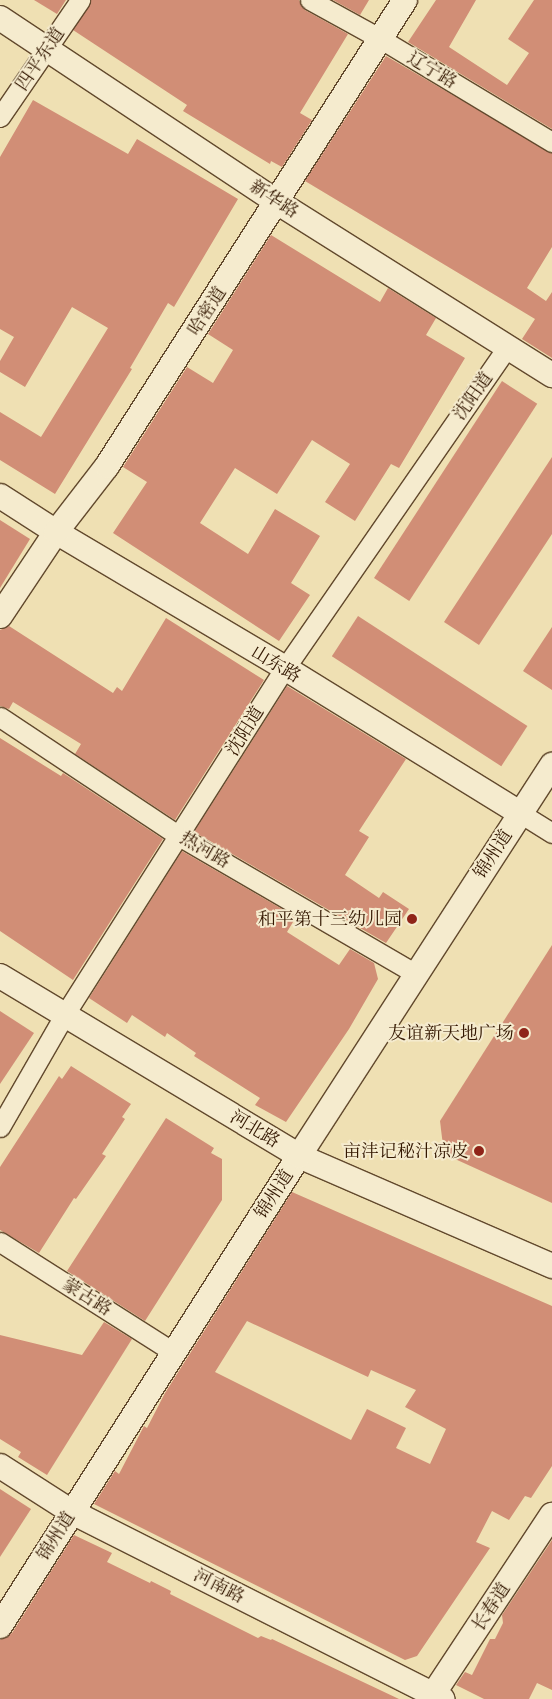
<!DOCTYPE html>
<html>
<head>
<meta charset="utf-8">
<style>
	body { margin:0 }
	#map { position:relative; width:552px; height:1699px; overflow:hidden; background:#efe0b3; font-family:"EB Garamond","Noto Serif SC",serif }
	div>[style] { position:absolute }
	.building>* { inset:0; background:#d18e76; transform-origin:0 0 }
	.roads { filter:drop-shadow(1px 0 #62492d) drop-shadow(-1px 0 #62492d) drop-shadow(0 1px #62492d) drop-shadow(0 -1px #62492d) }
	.minor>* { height:19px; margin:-9.5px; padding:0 9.5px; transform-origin:9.5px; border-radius:9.5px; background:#f5ebce }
	.tertiary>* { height:24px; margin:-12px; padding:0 12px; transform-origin:12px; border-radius:12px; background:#f5ebce }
	.dots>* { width:14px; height:14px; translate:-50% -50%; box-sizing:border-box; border:2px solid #f5ebce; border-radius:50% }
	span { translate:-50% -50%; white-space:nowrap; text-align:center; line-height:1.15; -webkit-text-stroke:4px #f5ebce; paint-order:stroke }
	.street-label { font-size:18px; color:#331700 }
	.poi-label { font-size:18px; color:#331700 }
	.right { translate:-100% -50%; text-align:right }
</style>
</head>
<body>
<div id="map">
	<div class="building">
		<i style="clip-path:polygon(34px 0,66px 0,57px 14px)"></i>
		<i style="clip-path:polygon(91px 0,299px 0,305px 10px,348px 34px,300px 113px,312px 120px,282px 167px,271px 161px,270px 164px,183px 111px,187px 105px,73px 30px)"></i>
		<i style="clip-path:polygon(333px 0,369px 0,360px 15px)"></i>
		<i style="clip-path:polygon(436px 0,476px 0,449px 47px,507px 85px,529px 53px,508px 39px,534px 0,552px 0,552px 129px,408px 42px)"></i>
		<i style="clip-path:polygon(386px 56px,552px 153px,552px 247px,527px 288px,546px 301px,552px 292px,552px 358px,522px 339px,535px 319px,305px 181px)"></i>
		<i style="clip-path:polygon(33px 100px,128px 154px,137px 139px,238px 199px,174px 307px,168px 303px,130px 368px,132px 369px,55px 494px,0 460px,0 412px,41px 437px,108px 328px,72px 307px,25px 387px,0 372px,0 361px,14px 337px,0 329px,0 157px)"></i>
		<i style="clip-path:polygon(271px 235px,380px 302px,388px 288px,436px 318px,426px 335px,465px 358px,399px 468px,391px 464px,355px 521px,325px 502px,350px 464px,312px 440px,277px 494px,235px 468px,200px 523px,248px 554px,275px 509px,320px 536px,291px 583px,310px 595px,279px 641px,113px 533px,147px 482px,123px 467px,187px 367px,213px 383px,233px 350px,208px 334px)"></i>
		<i style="left:502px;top:381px;width:42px;height:235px;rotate:33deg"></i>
		<i style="clip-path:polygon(552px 457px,552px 534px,479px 645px,444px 622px)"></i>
		<i style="clip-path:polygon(0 520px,30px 539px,0 588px)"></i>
		<i style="left:358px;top:616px;width:202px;height:48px;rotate:33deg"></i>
		<i style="clip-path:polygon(166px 618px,264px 680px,175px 820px,75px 754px,81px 744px,13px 702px,9px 709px,0 706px,0 630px,9px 626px,113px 693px,117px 687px,122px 691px)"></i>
		<i style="clip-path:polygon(552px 627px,552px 690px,523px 671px)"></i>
		<i style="clip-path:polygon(287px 686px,406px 759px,359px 831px,369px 837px,345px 875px,379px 898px,383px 892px,409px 909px,386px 943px,194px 832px)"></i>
		<i style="clip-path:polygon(0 738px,61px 776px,63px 773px,163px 839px,73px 980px,0 931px)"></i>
		<i style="clip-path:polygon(182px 851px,296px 917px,287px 932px,339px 965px,350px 949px,374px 963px,378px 979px,349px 1029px,286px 1122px,255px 1105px,260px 1098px,194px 1056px,196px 1053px,167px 1033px,165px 1037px,132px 1015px,127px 1023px,89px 998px)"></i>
		<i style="clip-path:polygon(552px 945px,552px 1203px,455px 1159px,443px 1146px,440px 1121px)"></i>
		<i style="clip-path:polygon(0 1011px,34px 1033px,0 1084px)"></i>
		<i style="clip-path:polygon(71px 1066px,131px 1104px,122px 1117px,125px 1119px,102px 1154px,106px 1156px,76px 1199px,74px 1198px,39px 1253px,0 1230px,0 1167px,59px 1076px,62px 1079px)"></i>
		<i style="clip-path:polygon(166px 1118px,214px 1148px,211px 1153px,222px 1159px,222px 1200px,145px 1321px,67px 1271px)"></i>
		<i style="clip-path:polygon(evenodd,292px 1192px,552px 1306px,552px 1466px,531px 1498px,525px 1496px,509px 1520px,492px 1511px,476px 1542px,490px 1548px,417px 1656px,405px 1660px,94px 1504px,115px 1471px,119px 1474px,144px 1426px,147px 1428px,165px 1393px,292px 1192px,247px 1321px,368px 1377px,371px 1370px,416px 1390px,405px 1407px,446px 1429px,430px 1464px,396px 1448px,406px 1428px,367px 1409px,351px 1440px,215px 1372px,247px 1321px)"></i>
		<i style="clip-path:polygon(104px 1322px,132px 1339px,47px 1475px,18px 1457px,21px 1452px,0 1439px,0 1335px,82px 1355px)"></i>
		<i style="clip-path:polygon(0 1489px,31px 1509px,0 1557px)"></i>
		<i style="clip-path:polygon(74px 1535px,112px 1553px,107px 1562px,150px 1583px,151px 1581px,171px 1591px,170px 1594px,258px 1638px,261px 1636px,271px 1640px,272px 1639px,399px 1699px,0 1699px,0 1640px,12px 1633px)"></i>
		<i style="clip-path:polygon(552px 1540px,552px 1690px,537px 1683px,529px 1699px,484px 1699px,456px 1685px,465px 1672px,472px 1675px,490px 1639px,495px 1639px,503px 1623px,502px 1615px)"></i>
	</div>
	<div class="roads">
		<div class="minor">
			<i style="left:310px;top:0;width:81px;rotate:28.8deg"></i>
			<i style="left:381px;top:39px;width:200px;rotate:31.1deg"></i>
			<i style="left:0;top:117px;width:142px;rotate:-55.6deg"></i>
			<i style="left:0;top:717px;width:215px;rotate:33.6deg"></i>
			<i style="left:179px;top:836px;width:274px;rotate:30.2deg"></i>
			<i style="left:520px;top:813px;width:38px;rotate:32deg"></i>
			<i style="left:0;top:1127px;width:130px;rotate:-60.1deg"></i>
			<i style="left:65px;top:1014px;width:410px;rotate:-57.6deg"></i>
			<i style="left:285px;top:668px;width:390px;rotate:-55.3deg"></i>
			<i style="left:0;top:1242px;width:205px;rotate:32.4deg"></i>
		</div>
		<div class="tertiary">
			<i style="left:0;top:18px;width:333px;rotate:33.6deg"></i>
			<i style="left:277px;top:202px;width:325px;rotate:32.2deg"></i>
			<i style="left:0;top:496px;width:67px;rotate:32.7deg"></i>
			<i style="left:56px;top:532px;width:266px;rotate:30.7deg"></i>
			<i style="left:285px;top:668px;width:276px;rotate:31.7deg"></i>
			<i style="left:0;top:616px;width:101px;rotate:-56.3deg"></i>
			<i style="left:56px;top:532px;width:83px;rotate:-52.3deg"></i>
			<i style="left:107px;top:466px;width:553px;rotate:-57.4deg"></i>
			<i style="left:0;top:976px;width:349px;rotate:31deg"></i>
			<i style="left:299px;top:1156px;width:276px;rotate:23.5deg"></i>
			<i style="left:0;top:1466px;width:85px;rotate:32.6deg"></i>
			<i style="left:72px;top:1512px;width:415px;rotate:26.8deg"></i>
			<i style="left:0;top:1626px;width:557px;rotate:-57.54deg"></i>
			<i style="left:299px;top:1156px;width:466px;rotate:-57.1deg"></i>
			<i style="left:430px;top:1699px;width:221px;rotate:-56.5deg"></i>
		</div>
	</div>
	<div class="dots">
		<i style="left:412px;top:919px;background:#8f2418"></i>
		<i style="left:524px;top:1033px;background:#8f2418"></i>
		<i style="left:479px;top:1151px;background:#8f2418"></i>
	</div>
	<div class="street-label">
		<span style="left:40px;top:59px;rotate:-56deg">四平东道</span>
		<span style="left:432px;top:70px;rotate:31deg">辽宁路</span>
		<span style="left:274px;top:199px;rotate:33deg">新华路</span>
		<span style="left:207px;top:311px;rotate:-57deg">哈密道</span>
		<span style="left:473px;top:396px;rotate:-55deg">沈阳道</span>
		<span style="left:276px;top:664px;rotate:31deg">山东路</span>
		<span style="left:245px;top:731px;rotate:-58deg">沈阳道</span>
		<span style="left:205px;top:850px;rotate:30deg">热河路</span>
		<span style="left:493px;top:854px;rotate:-57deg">锦州道</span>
		<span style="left:255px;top:1129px;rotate:31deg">河北路</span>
		<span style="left:274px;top:1194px;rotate:-57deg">锦州道</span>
		<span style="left:87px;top:1297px;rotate:32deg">蒙古路</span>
		<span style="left:56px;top:1536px;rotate:-58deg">锦州道</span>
		<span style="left:219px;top:1586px;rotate:27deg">河南路</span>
		<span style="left:491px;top:1607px;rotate:-57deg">长春道</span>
	</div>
	<div class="poi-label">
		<span class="right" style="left:402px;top:919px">和平第十三幼儿园</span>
		<span class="right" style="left:514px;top:1033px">友谊新天地广场</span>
		<span class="right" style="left:469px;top:1151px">亩沣记秘汁凉皮</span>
	</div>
</div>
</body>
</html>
